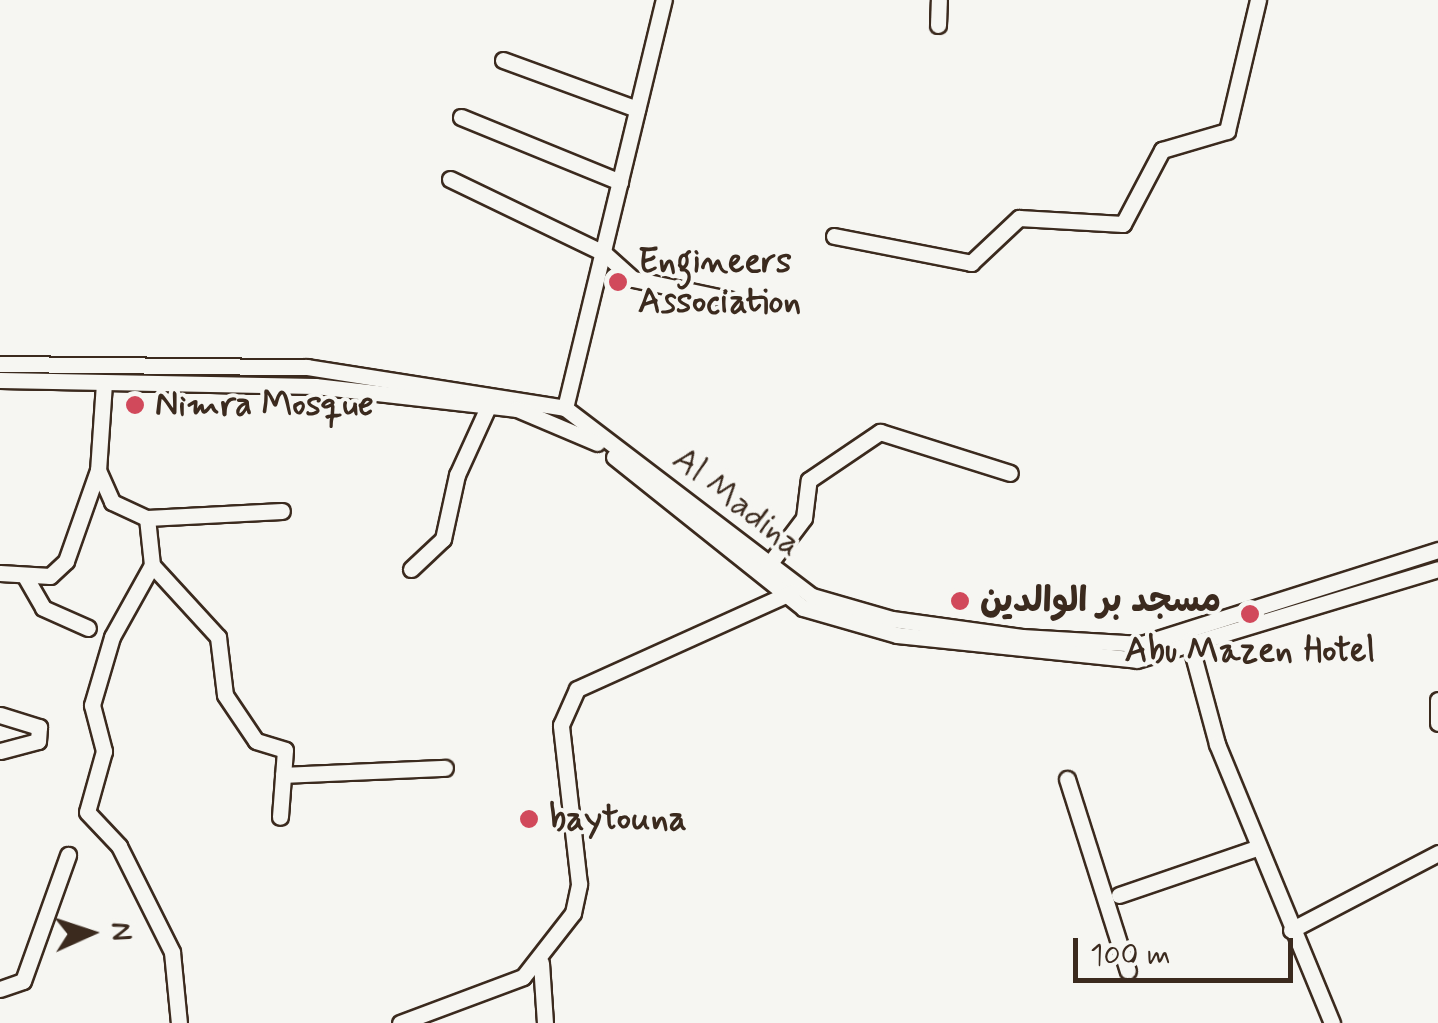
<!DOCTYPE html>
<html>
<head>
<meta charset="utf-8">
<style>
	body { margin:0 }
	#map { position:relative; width:1438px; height:1023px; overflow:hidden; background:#f6f6f2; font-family:Mynerve,"Playpen Sans Arabic",sans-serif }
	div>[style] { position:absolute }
	.roads { filter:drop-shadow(2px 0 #3b2a1e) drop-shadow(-2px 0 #3b2a1e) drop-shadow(0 2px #3b2a1e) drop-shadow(0 -2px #3b2a1e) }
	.minor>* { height:15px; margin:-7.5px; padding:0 7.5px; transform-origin:7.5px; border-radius:7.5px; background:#f6f6f2 }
	.dots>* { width:28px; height:28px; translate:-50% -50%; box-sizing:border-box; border:5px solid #f6f6f2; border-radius:50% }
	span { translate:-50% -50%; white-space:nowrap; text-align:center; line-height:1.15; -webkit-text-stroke:8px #f6f6f2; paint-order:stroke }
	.poi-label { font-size:35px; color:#3b2a1e; font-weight:700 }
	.left { translate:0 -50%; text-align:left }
	.street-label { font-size:35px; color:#3b2a1e }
	.north { position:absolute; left:40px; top:883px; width:100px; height:100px; -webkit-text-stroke:8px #f6f6f2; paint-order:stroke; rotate:87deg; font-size:28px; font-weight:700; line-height:40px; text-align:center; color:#3b2a1e }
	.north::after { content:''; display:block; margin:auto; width:35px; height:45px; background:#3b2a1e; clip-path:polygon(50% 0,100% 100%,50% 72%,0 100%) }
	.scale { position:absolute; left:1073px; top:938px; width:220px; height:45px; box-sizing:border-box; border:5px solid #3b2a1e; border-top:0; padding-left:12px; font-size:30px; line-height:35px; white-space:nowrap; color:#3b2a1e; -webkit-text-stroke:8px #f6f6f2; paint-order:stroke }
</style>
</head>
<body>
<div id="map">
	<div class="roads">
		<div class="minor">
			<i style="left:938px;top:25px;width:25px;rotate:-88deg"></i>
			<i style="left:503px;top:60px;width:143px;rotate:20.1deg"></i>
			<i style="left:461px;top:117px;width:172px;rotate:22.2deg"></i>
			<i style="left:450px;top:179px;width:171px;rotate:25.7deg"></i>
			<i style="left:604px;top:253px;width:39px;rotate:42deg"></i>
			<i style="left:633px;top:279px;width:97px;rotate:11.9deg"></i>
			<i style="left:834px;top:236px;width:140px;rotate:11.1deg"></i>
			<i style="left:971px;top:263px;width:66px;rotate:-43.2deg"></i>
			<i style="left:1019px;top:218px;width:104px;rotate:3.3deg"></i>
			<i style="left:1123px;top:224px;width:84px;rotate:-62.2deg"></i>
			<i style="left:1162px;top:150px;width:68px;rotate:-16.3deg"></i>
			<i style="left:1227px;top:131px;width:135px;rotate:-76.7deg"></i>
			<i style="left:0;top:364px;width:307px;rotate:0.6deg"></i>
			<i style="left:307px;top:367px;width:261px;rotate:9deg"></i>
			<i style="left:565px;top:408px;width:310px;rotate:37.3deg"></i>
			<i style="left:812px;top:596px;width:83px;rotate:16deg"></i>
			<i style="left:892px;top:619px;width:131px;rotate:7.9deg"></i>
			<i style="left:1022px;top:637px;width:120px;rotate:3.3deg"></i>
			<i style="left:1142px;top:644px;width:311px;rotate:-17.6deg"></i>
			<i style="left:0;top:380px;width:315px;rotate:1.1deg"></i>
			<i style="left:315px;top:386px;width:203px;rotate:6.5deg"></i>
			<i style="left:517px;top:409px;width:87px;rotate:23deg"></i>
			<i style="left:104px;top:383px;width:87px;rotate:93.9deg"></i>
			<i style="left:98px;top:470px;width:35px;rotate:66deg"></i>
			<i style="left:112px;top:502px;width:38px;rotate:25deg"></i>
			<i style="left:147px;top:518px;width:135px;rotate:-3deg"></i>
			<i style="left:565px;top:408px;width:420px;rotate:-76.4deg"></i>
			<i style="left:614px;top:457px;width:242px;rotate:38.6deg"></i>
			<i style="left:803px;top:608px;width:98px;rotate:16deg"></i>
			<i style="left:897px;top:635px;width:241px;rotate:5.9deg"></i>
			<i style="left:1137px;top:660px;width:314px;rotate:-16.8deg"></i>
			<i style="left:147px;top:518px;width:47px;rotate:83.9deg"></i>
			<i style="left:152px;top:565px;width:98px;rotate:47.5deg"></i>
			<i style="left:218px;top:637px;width:58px;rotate:83.1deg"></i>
			<i style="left:225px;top:695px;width:55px;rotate:56deg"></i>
			<i style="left:256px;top:741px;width:30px;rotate:17deg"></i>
			<i style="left:285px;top:750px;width:67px;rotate:94.3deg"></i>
			<i style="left:152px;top:565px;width:82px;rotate:119.1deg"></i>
			<i style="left:112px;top:637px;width:71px;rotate:106.4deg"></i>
			<i style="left:92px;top:705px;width:48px;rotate:75.4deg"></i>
			<i style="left:104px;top:751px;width:63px;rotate:105.6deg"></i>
			<i style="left:87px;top:812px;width:47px;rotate:46.7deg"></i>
			<i style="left:119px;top:846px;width:119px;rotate:63.4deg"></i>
			<i style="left:172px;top:952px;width:71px;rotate:84.4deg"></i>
			<i style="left:767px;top:567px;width:61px;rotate:-52.9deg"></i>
			<i style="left:804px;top:518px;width:38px;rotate:-83deg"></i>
			<i style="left:809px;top:480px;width:86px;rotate:-34.1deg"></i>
			<i style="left:880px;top:432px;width:136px;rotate:17.5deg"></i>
			<i style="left:411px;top:569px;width:44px;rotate:-43.2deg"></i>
			<i style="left:443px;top:539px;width:66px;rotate:-77.7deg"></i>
			<i style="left:457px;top:475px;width:75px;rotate:-65.5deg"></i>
			<i style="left:0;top:573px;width:50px;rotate:3.4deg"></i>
			<i style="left:50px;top:576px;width:22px;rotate:-43deg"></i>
			<i style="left:66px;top:561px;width:96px;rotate:-70.6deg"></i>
			<i style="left:26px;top:578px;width:34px;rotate:60deg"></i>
			<i style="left:43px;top:608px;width:49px;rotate:24deg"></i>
			<i style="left:1189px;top:640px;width:108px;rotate:74.9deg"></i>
			<i style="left:1217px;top:744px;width:302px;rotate:67.6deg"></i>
			<i style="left:1438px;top:700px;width:23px;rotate:90deg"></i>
			<i style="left:0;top:715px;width:41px;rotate:17.1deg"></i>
			<i style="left:39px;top:727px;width:14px;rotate:94deg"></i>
			<i style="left:38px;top:741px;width:39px;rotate:165deg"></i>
			<i style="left:283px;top:775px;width:162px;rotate:-2.5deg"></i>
			<i style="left:1067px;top:779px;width:201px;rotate:72.4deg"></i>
			<i style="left:1119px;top:895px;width:148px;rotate:-18.9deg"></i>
			<i style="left:1291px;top:930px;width:166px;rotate:-27.6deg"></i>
			<i style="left:541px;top:963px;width:60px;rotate:86.2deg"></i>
			<i style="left:0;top:989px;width:24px;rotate:-19deg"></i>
			<i style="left:23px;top:981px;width:134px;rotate:-70.3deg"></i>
			<i style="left:400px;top:1023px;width:131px;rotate:-20.5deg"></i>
			<i style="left:523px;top:977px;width:81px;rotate:-52deg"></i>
			<i style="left:573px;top:913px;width:30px;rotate:-78deg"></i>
			<i style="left:579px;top:884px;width:160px;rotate:-96.5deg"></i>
			<i style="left:561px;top:725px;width:39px;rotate:-66deg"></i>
			<i style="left:577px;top:689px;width:236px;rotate:-24.3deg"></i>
		</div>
	</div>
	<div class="dots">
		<i style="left:618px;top:282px;background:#d1495b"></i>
		<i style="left:135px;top:405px;background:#d1495b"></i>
		<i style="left:960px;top:601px;background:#d1495b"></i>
		<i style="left:1250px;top:614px;background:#d1495b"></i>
		<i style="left:529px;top:819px;background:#d1495b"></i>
	</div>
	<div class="poi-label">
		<span class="left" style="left:638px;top:282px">Engineers<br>Association</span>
		<span class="left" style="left:155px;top:405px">Nimra Mosque</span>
		<span class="left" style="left:980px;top:601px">مسجد بر الوالدين</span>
		<span style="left:1250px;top:651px">Abu Mazen Hotel</span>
		<span class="left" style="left:549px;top:819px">baytouna</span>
	</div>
	<div class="street-label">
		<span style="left:737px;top:502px;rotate:38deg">Al Madina</span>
	</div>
	<div class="north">N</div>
	<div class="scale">100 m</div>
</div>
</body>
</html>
